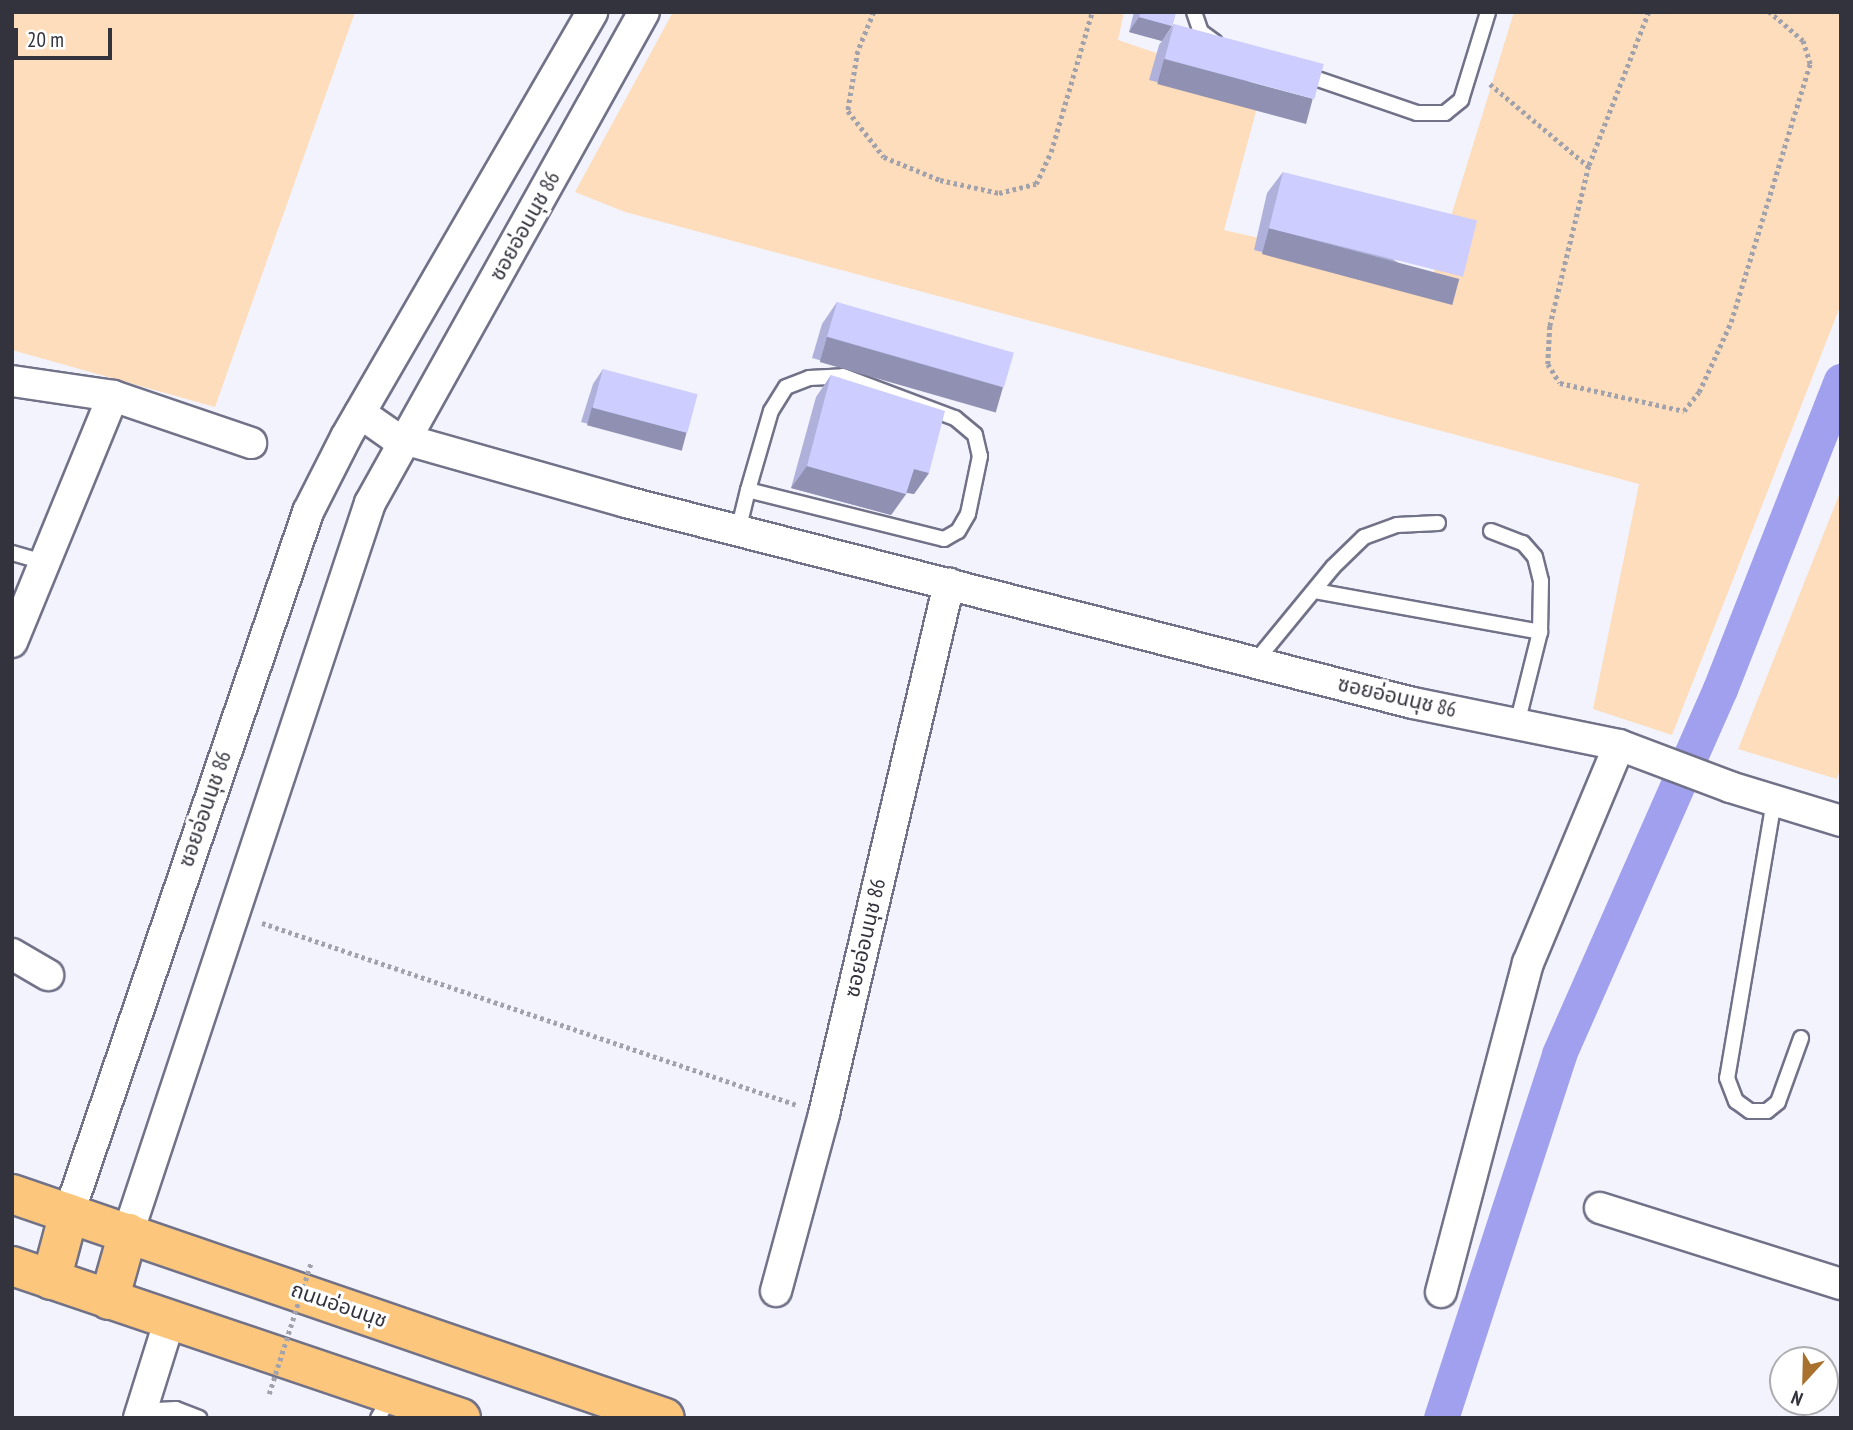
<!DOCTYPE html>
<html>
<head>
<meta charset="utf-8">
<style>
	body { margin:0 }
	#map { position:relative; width:1853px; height:1430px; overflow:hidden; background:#f2f3fd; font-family:"PT Sans Narrow","Noto Sans Thai",sans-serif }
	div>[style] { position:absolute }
	.green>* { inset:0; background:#fdddbb }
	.canal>* { height:35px; margin:-17.5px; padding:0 17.5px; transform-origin:17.5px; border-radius:17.5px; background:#a1a0ee }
	.path>* { height:4.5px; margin-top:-2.25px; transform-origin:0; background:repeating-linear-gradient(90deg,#a1a2ab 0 3.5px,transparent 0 7px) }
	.roads { filter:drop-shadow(2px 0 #717288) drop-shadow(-2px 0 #717288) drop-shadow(0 2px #717288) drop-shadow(0 -2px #717288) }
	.service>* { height:14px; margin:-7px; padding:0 7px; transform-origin:7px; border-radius:7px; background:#fff }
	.minor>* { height:30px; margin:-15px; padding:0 15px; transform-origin:15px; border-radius:15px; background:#fff }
	.primary>* { height:38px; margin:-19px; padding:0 19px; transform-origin:19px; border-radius:19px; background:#fcc77c }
	.path-bridge>* { height:4.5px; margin-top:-2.25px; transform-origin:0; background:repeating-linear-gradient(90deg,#a1a2ab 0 3.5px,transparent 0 7px) }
	.wall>* { inset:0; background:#b0b1db }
	.shaded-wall>* { inset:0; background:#9090b2; transform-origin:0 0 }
	.building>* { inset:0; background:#cdceff; transform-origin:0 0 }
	span { translate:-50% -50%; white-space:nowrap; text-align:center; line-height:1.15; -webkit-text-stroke:6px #fff; paint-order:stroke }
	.street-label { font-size:21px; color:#32333c }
	.frame { position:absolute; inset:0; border:14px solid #32333c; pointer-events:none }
	.north { position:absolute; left:1769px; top:1346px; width:70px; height:70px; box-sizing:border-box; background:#fff; border:2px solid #adadb1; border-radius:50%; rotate:202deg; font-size:19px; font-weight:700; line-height:28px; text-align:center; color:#32333c }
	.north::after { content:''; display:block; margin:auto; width:24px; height:32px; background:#a9712e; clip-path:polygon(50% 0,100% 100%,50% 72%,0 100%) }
	.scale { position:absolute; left:14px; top:28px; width:98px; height:32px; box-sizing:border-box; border:4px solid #32333c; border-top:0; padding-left:9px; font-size:21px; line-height:24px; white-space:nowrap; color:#32333c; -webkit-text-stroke:5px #fff; paint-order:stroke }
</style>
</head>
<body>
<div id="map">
	<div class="green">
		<i style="clip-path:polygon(12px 12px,355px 12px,215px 407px,12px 350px)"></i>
		<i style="clip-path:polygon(673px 12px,1124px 12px,1118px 40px,1262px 89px,1224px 230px,1432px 278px,1514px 12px,1841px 12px,1841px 304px,1672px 735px,1593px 709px,1639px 484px,625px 212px,575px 192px)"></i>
		<i style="clip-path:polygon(1841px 490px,1841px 766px,1837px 779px,1738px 749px)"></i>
	</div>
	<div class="canal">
		<i style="left:1441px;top:1418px;width:383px;rotate:-72deg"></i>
		<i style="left:1559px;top:1054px;width:399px;rotate:-66.2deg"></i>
		<i style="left:1720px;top:689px;width:331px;rotate:-68.6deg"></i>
	</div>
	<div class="path">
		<i style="left:874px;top:12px;width:42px;rotate:112.3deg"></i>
		<i style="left:858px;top:51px;width:61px;rotate:99.5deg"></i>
		<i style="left:848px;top:111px;width:58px;rotate:52deg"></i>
		<i style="left:884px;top:157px;width:61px;rotate:22.3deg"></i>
		<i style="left:940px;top:180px;width:60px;rotate:12.4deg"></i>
		<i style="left:999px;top:193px;width:38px;rotate:-14deg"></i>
		<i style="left:1036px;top:184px;width:35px;rotate:-65deg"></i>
		<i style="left:1051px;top:152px;width:146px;rotate:-73.7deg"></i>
		<i style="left:1649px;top:12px;width:165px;rotate:111.3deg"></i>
		<i style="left:1589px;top:166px;width:165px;rotate:103.7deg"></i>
		<i style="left:1550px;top:326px;width:38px;rotate:93deg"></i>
		<i style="left:1548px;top:364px;width:22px;rotate:58deg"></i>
		<i style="left:1560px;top:383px;width:127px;rotate:12.7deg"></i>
		<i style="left:1684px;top:411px;width:24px;rotate:-52deg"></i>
		<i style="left:1699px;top:392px;width:77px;rotate:-65.4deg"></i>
		<i style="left:1731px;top:322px;width:270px;rotate:-73deg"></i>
		<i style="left:1810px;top:64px;width:24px;rotate:-107deg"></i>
		<i style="left:1803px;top:41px;width:45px;rotate:-139.5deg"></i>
		<i style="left:1490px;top:84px;width:128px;rotate:39.9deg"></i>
		<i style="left:262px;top:923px;width:565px;rotate:18.79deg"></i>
	</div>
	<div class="roads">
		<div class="service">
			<i style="left:1194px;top:12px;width:21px;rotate:71deg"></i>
			<i style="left:1201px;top:32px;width:17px;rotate:36deg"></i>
			<i style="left:1303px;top:74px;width:120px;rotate:18.9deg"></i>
			<i style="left:1417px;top:113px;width:28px"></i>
			<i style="left:1445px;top:113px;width:21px;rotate:-39deg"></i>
			<i style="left:1461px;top:100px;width:92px;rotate:-72.9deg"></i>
			<i style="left:738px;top:531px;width:42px;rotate:-76.3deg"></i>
			<i style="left:748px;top:490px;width:82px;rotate:-73.8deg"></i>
			<i style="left:771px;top:411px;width:28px;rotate:-58deg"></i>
			<i style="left:786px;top:387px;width:25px;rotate:-21deg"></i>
			<i style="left:809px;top:378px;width:34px;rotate:-3deg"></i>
			<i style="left:843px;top:376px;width:120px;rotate:20.6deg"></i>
			<i style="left:955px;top:418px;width:26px;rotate:40deg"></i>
			<i style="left:975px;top:435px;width:22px;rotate:77deg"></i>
			<i style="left:980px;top:456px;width:59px;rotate:101.7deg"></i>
			<i style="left:968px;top:514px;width:20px;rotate:120deg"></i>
			<i style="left:958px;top:531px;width:16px;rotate:150deg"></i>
			<i style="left:944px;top:539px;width:202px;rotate:-166deg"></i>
			<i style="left:1491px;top:531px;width:34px;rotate:21deg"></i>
			<i style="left:1523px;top:543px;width:18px;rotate:49deg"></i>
			<i style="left:1535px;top:557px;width:25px;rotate:76deg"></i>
			<i style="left:1541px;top:581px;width:51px;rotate:91.1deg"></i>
			<i style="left:1540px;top:632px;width:95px;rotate:104deg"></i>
			<i style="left:12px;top:553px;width:32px;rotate:16deg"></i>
			<i style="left:1315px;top:591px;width:229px;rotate:10.3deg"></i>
			<i style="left:1255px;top:662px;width:123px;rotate:-50.6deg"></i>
			<i style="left:1333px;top:567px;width:43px;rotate:-44.1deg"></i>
			<i style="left:1364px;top:537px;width:35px;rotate:-20deg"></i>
			<i style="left:1397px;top:525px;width:41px;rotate:-2.8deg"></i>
			<i style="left:1774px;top:801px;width:281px;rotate:99.6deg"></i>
			<i style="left:1727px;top:1078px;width:25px;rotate:69deg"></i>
			<i style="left:1736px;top:1101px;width:17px;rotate:36deg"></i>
			<i style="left:1750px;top:1111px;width:17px"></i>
			<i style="left:1767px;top:1111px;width:14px;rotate:-39deg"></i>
			<i style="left:1778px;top:1102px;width:68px;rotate:-70.2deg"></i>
			<i style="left:152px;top:1418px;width:9px;rotate:-58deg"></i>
			<i style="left:157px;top:1410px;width:19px;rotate:-3deg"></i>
			<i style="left:176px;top:1409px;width:25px;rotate:21deg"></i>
			<i style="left:378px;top:1418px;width:26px;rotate:-59deg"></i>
		</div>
		<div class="minor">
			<i style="left:12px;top:381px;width:102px;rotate:8.4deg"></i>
			<i style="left:113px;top:396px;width:146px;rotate:18.8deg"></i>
			<i style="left:360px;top:413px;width:40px;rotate:34.9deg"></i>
			<i style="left:393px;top:436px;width:242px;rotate:15.8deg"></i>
			<i style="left:626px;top:502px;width:812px;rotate:14.33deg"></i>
			<i style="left:1413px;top:703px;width:210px;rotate:11.5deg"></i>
			<i style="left:1619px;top:745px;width:119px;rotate:20.7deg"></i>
			<i style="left:1730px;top:787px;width:116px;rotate:17deg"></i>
			<i style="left:12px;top:642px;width:266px;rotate:-67.7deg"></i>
			<i style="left:12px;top:954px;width:42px;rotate:30.3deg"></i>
			<i style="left:1600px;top:1208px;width:253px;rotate:17.5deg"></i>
			<i style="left:69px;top:1213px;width:741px;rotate:-71.17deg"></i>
			<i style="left:308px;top:512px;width:84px;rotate:-63.1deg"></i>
			<i style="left:346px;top:437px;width:491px;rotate:-59.9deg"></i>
			<i style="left:128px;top:1233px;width:769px;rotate:-71.66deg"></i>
			<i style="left:370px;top:503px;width:562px;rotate:-60.84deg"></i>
			<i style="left:776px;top:1291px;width:183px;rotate:-74.8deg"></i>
			<i style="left:824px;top:1114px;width:545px;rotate:-76.73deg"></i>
			<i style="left:1441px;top:1292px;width:340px;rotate:-75.2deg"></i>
			<i style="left:1528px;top:963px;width:236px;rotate:-67.3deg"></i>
			<i style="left:139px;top:1418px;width:104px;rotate:-72.6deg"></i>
		</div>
		<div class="primary">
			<i style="left:12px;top:1194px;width:690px;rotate:18.93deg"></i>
			<i style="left:12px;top:1266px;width:474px;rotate:18.7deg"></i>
			<i style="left:51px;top:1280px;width:69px;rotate:-75deg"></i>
			<i style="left:109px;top:1300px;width:70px;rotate:-74.2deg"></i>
		</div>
	</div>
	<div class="path-bridge">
		<i style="left:269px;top:1394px;width:139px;rotate:-72.3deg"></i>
	</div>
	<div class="wall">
		<i style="clip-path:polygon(1134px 12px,1176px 12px,1172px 26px,1162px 41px,1129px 32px)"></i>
		<i style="clip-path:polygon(1174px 24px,1298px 119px,1149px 80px,1159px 45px)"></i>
		<i style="clip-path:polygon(1283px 172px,1445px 300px,1254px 250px,1267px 193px)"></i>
		<i style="clip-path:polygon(837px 302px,1003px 387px,988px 408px,812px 358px,822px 324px)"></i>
		<i style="clip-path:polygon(603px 369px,677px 447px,581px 422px,593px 384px)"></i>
		<i style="clip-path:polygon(831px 375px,929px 473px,914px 494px,907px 493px,891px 515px,791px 488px,816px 397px)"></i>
	</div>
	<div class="shaded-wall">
		<i style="clip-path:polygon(1139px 17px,1172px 26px,1162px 41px,1129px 32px)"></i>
		<i style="left:1164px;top:59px;width:154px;height:26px;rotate:15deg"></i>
		<i style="left:1269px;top:228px;width:197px;height:27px;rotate:15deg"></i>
		<i style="left:827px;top:337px;width:183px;height:26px;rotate:16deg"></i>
		<i style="left:592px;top:407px;width:98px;height:19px;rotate:15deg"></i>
		<i style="clip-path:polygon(807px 466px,906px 494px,891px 515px,791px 488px)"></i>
		<i style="clip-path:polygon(914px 469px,929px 473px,914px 494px,898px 491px)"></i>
	</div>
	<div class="building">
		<i style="clip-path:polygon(1141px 12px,1176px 12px,1172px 26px,1139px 17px)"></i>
		<i style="left:1174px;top:24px;width:155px;height:36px;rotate:15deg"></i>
		<i style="left:1283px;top:172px;width:200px;height:58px;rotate:14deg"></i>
		<i style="left:837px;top:302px;width:184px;height:36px;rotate:16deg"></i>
		<i style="left:603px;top:369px;width:98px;height:40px;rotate:15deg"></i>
		<i style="clip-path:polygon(831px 375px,945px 411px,929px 473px,914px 469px,906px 494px,807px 466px)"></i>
	</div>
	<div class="street-label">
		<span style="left:525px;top:226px;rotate:-61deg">ซอยอ่อนนุช 86</span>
		<span style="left:1397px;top:697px;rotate:13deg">ซอยอ่อนนุช 86</span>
		<span style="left:205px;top:809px;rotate:-71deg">ซอยอ่อนนุช 86</span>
		<span style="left:865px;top:938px;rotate:-77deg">ซอยอ่อนนุช 86</span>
		<span style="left:339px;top:1305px;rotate:19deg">ถนนอ่อนนุช</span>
	</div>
	<div class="frame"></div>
	<div class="north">N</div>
	<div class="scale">20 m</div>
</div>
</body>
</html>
